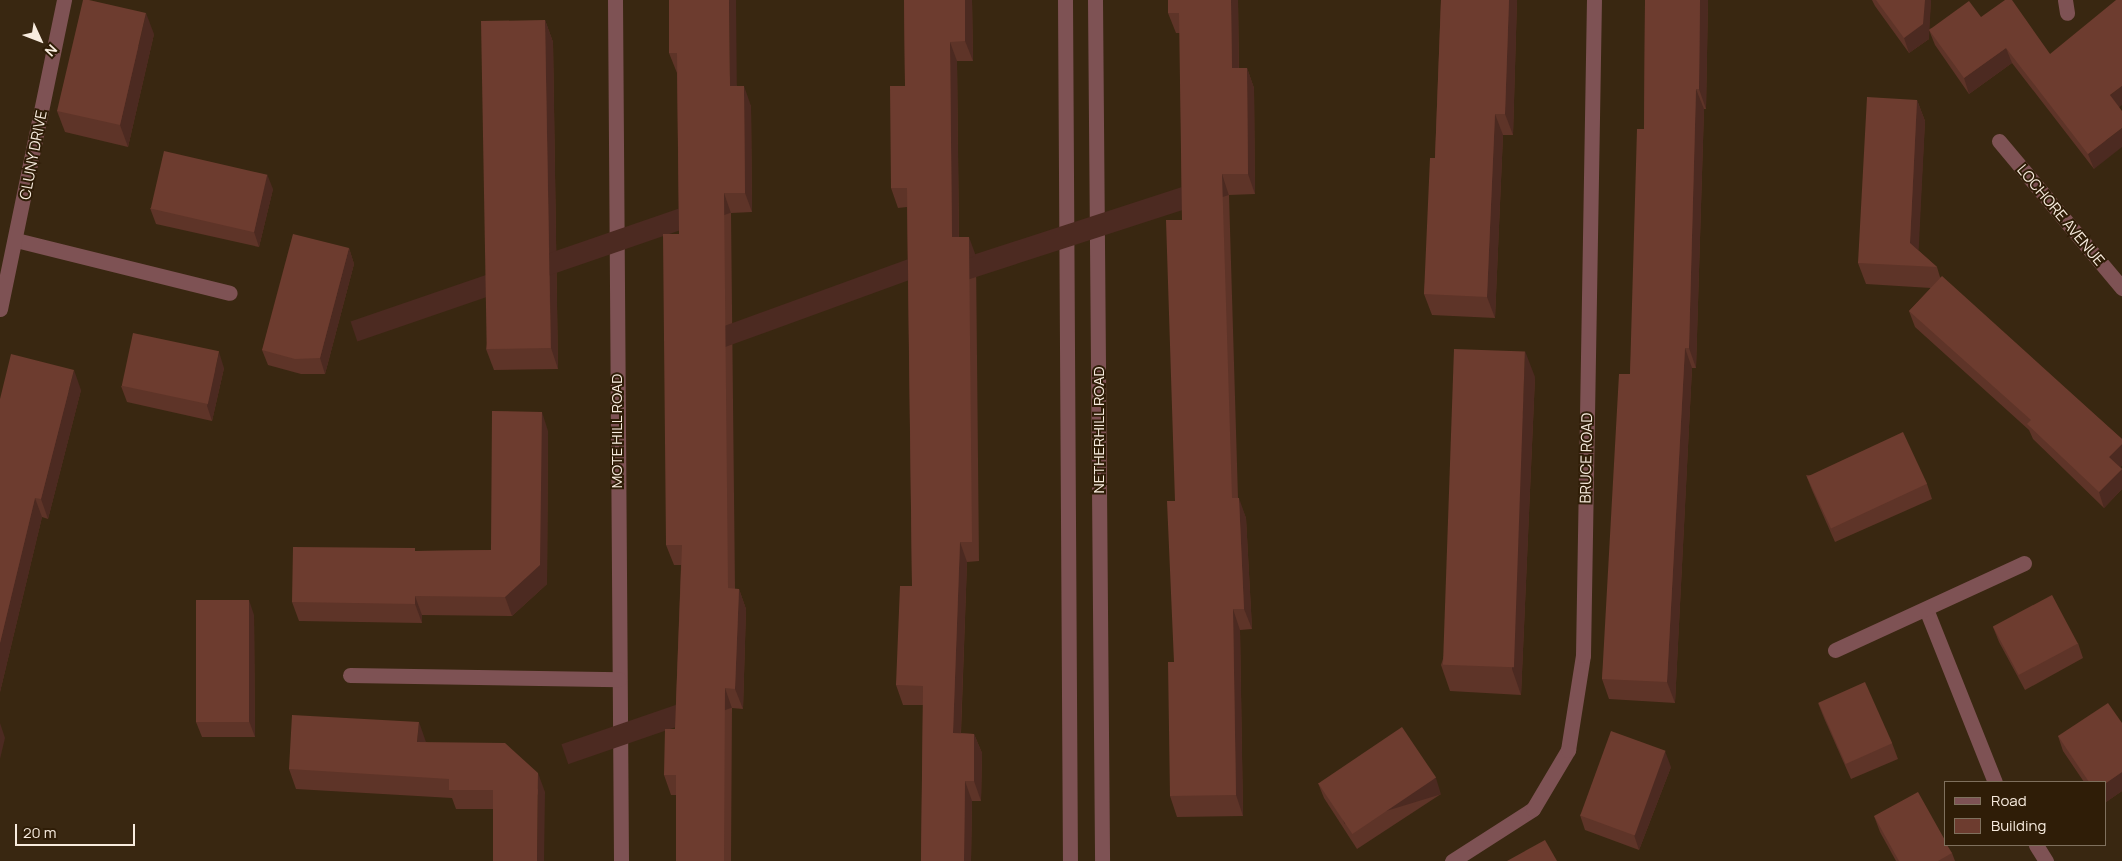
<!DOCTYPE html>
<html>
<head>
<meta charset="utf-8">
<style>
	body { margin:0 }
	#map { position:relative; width:2122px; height:861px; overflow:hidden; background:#392711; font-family:Manrope,sans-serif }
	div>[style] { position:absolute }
	.street>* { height:15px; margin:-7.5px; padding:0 7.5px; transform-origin:7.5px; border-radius:7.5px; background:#7e5254 }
	.wall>* { inset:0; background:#5e3428 }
	.shaded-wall>* { inset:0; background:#4c2a21; transform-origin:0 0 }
	.building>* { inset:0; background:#6d3c2f; transform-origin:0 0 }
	span { translate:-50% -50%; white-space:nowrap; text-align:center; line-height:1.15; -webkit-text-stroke:4px #2f1d07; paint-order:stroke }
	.street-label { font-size:15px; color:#f8ecdf }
	.legend { position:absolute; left:1944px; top:781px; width:162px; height:65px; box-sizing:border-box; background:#2f1d07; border:1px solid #7f705d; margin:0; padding:6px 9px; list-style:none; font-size:15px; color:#f8ecdf }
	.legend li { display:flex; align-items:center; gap:10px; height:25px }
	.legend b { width:25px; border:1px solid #7f705d }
	.north { position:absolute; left:15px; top:15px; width:50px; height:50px; -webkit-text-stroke:4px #2f1d07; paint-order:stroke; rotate:133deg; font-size:14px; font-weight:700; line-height:20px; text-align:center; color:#f8ecdf }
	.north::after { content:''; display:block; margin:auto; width:18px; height:22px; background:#f8ecdf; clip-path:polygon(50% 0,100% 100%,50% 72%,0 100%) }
	.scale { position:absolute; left:15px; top:824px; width:120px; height:22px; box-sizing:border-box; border:2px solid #f8ecdf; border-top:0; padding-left:6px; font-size:15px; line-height:18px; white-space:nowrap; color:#f8ecdf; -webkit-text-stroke:4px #2f1d07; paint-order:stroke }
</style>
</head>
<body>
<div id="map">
	<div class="street">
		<i style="left:615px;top:0;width:861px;rotate:89.6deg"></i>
		<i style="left:1065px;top:0;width:861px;rotate:89.67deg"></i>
		<i style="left:1095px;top:0;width:861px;rotate:89.53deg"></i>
		<i style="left:2065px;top:0;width:13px;rotate:81deg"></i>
		<i style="left:1999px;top:141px;width:192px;rotate:50.1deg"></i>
		<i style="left:16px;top:240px;width:220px;rotate:13.9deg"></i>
		<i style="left:0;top:309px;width:316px;rotate:-78.3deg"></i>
		<i style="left:1926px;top:609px;width:186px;rotate:68.3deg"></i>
		<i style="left:1835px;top:650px;width:208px;rotate:-24.7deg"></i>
		<i style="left:350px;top:675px;width:269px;rotate:0.9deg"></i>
		<i style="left:2036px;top:845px;width:19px;rotate:58deg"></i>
		<i style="left:1452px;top:861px;width:96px;rotate:-32.7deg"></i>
		<i style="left:1533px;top:809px;width:69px;rotate:-59.3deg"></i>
		<i style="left:1568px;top:750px;width:96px;rotate:-81deg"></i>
		<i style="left:1583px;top:655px;width:655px;rotate:-89.04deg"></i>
	</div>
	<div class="wall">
		<i style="clip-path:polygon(669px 0,737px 86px,751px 106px,752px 212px,731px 213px,735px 589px,739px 589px,746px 609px,743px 709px,732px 708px,731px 861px,676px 861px,676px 795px,671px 795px,664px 775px,675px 729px,681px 565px,674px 565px,666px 545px,679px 234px,677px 73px,669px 53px)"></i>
		<i style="clip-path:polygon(904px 0,972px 0,973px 61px,957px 61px,959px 237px,976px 256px,979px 561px,967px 562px,961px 733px,974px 734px,982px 753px,981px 801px,972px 801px,971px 861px,921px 861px,923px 705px,903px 705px,896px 685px,912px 586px,907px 207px,898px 208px,891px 188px,905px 86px)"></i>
		<i style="clip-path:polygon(1168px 0,1238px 0,1239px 68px,1247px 68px,1254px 88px,1255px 194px,1229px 195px,1238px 498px,1246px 518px,1252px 629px,1240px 630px,1243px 816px,1177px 817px,1170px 796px,1174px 662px,1175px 501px,1182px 220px,1180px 33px,1176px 33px,1168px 13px)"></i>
		<i style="clip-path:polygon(1441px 0,1517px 0,1513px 135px,1503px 135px,1495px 318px,1432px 315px,1424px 294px,1435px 158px)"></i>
		<i style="clip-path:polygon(1645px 0,1708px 0,1706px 109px,1704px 109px,1696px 368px,1692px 368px,1675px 703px,1609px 699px,1602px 679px,1630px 374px,1644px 129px)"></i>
		<i style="clip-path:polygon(1872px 0,1931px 0,1929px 29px,1981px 17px,2050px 54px,2119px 107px,2094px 169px,2012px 63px,1969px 94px,1935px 45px,1929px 30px,1929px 39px,1909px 53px,1875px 6px)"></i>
		<i style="clip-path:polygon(545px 20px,553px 42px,558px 369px,494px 370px,486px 349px)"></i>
		<i style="clip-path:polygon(154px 34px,128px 147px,65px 132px,57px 111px)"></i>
		<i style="clip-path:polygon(1917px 100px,1925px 121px,1918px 250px,1937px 267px,1940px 277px,2122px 439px,2122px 465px,2120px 467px,2122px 469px,2122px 489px,2104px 508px,2033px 439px,2029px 430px,1915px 327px,1909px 311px,1931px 288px,1866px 284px,1858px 263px)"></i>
		<i style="clip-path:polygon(273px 189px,259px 247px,156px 224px,150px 208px)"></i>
		<i style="clip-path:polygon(349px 248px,354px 264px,325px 374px,301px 374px,268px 365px,262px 350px)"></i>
		<i style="clip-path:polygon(224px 368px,212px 421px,127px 402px,121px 386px)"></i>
		<i style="clip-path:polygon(1535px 377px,1521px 695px,1450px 691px,1441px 665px)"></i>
		<i style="clip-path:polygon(81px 390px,48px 519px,42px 517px,0 692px,0 399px)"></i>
		<i style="clip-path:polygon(548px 431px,547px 584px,512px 616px,422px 615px,422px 623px,299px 621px,292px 602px,416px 551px,491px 550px)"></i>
		<i style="clip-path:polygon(1806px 475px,1927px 484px,1932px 499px,1835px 542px,1812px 490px)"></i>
		<i style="clip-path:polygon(254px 615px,255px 737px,202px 737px,196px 722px)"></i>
		<i style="clip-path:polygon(1993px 627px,2078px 643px,2083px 658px,2025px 690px,1999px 642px)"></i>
		<i style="clip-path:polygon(1818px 703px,1892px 743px,1898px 759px,1851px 779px,1824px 718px)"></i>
		<i style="clip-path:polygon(2122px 723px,2122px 791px,2106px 802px,2106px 782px,2084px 782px,2063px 751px,2058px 736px)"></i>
		<i style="clip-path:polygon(426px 742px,545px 792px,493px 809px,456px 809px,452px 798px,296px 789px,289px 769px)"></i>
		<i style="clip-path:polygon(1671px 767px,1639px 850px,1585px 830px,1580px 815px)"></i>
		<i style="clip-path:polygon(1318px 783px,1441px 794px,1357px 849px,1324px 798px)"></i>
		<i style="clip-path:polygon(1874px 816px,1952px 853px,1955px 861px,1896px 861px,1880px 832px)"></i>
	</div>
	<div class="shaded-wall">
		<i style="clip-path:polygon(729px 0,736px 0,737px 106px,730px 86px)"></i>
		<i style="clip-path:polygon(965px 0,972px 0,973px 61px,965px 41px)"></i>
		<i style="clip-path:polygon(1231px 0,1238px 0,1239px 89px,1232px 68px)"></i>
		<i style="clip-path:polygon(1509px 0,1517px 0,1513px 135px,1505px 114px)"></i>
		<i style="clip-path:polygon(1700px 0,1708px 0,1706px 109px,1699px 89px)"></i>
		<i style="clip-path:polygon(1925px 0,1931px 0,1929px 39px,1909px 53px,1904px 38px)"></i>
		<i style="clip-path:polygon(146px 13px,154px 34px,128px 147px,120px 125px)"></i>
		<i style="clip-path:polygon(545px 20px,553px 42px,558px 369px,551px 348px)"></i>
		<i style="clip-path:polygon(950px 42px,957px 61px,959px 257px,952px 237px)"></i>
		<i style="clip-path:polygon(2006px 48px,2012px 63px,1969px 94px,1964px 78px)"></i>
		<i style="clip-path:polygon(1247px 68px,1254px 88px,1255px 194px,1248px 174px)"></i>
		<i style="clip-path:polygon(744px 86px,751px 106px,752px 212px,745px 193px)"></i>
		<i style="clip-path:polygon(2122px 86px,2122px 105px,2116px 110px,2110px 95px)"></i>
		<i style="clip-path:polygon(1696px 89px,1704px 109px,1696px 368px,1689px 348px)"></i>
		<i style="clip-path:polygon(1917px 100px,1925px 121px,1918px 264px,1910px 243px)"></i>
		<i style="clip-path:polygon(1495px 114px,1503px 135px,1495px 318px,1487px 297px)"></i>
		<i style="clip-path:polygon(2122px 128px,2122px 147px,2094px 169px,2088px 154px)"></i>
		<i style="clip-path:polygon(267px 174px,273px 189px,259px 247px,254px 232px)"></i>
		<i style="left:1222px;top:174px;width:22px;height:324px;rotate:72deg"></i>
		<i style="left:724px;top:193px;width:21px;height:395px;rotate:71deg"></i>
		<i style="left:969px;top:237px;width:20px;height:305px;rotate:70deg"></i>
		<i style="clip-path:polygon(349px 248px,354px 264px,325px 374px,320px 358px)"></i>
		<i style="clip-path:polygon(1685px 348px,1692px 368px,1675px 703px,1667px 682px)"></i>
		<i style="clip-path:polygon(1525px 351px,1535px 377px,1521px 695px,1512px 669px)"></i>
		<i style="clip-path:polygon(219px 352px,224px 368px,212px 421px,207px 406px)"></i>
		<i style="clip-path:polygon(74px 370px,81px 390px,48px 519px,41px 499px)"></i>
		<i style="clip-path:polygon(542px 412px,548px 431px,547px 584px,512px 616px,505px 597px)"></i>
		<i style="clip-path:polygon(2122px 444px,2122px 465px,2115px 472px,2109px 457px)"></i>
		<i style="clip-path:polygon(2122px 469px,2122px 489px,2104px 508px,2099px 492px)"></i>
		<i style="clip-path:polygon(35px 498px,42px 517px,0 692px,0 643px)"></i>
		<i style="clip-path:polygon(1239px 498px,1246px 518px,1252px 629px,1244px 609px)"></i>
		<i style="clip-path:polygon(960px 542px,967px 562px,960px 752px,953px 733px)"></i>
		<i style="clip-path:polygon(739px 589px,746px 609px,743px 709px,735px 689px)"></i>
		<i style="clip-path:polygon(415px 596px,422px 615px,422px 623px,415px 604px)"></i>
		<i style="clip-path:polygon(249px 600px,254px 615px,255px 737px,249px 721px)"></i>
		<i style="clip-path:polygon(1233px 609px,1240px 630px,1243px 816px,1236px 795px)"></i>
		<i style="left:725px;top:688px;width:21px;height:173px;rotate:71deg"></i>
		<i style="clip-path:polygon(419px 722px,426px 742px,424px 762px,417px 742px)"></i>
		<i style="clip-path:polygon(0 723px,5px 738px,0 759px)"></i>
		<i style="clip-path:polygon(974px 734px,982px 753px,981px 801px,974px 781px)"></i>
		<i style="clip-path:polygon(1665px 751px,1671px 767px,1639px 850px,1634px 835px)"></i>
		<i style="clip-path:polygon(2122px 772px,2122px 791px,2106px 802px,2106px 783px)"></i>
		<i style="clip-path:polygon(538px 773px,545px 792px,544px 861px,537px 861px)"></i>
		<i style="left:1436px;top:778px;width:17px;height:101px;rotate:73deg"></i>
		<i style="clip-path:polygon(965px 781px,972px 801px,971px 861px,964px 861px)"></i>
	</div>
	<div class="building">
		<i style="clip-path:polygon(83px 0,89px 0,146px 13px,120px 125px,57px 111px)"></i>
		<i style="clip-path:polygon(669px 0,729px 0,730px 86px,744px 86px,745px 193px,724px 193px,728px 588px,739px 589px,735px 689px,725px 688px,724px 861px,676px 861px,676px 775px,664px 775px,665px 729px,675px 729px,682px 545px,666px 545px,663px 234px,679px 234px,677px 53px,669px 53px)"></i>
		<i style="clip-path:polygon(904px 0,965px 0,965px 41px,950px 42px,952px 237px,969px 237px,972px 542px,960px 542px,953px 733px,974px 734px,974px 781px,965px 781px,964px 861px,921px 861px,923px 686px,896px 685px,900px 586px,912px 586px,907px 188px,891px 188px,890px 86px,905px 86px)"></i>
		<i style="clip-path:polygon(1168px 0,1231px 0,1232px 68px,1247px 68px,1248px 174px,1222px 174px,1232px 498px,1239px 498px,1244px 609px,1233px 609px,1236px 795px,1170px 796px,1168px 662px,1174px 662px,1167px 501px,1175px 501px,1166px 220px,1182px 220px,1179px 13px,1168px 13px)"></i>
		<i style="clip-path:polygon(1441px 0,1509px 0,1505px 114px,1495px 114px,1487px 297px,1424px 294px,1430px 158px,1435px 158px)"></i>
		<i style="clip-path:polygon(1645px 0,1700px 0,1699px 89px,1696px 89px,1689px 348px,1685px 348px,1667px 682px,1602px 679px,1619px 374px,1630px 374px,1637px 129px,1644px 129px)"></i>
		<i style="clip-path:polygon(1876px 0,1925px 0,1923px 24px,1904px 38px)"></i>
		<i style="clip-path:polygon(2005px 0,2012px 0,2050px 54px,2116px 0,2122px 0,2122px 86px,2110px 95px,2122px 111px,2122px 128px,2088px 154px,2006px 48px,1964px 78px,1929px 30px,1969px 1px,1981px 17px)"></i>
		<i style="left:545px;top:20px;width:328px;height:64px;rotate:89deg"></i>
		<i style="clip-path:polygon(1867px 97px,1917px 100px,1910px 243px,1937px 267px,1858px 263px)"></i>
		<i style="left:164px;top:151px;width:106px;height:59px;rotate:13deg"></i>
		<i style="clip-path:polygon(293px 234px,349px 248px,320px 358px,295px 359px,262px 350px)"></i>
		<i style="clip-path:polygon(1942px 276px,2122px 439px,2122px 444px,2109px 457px,2122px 469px,2099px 492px,2027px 424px,2031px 420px,1909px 311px)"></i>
		<i style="left:133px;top:333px;width:88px;height:54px;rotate:12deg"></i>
		<i style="left:1454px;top:349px;width:71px;height:316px;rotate:2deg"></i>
		<i style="clip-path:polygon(11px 354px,74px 370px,41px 499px,35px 498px,0 643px,0 399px)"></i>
		<i style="clip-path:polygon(492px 411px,542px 412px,540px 565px,505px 597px,415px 596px,415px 604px,292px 602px,293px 547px,415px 548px,415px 551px,491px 550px)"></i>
		<i style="left:1903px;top:432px;width:57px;height:106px;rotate:65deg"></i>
		<i style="left:2052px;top:595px;width:55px;height:67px;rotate:62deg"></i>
		<i style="left:196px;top:600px;width:53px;height:122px"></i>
		<i style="left:1865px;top:682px;width:67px;height:51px;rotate:66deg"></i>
		<i style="clip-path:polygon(2108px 703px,2122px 723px,2122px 772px,2106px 783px,2089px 782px,2058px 736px)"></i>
		<i style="clip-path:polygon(292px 715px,419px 722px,417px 742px,505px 743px,538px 773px,537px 861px,493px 861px,493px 790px,449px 790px,449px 779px,289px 769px)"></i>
		<i style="left:1402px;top:727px;width:61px;height:101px;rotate:56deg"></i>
		<i style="left:1611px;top:731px;width:58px;height:90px;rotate:20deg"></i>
		<i style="clip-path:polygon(1918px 792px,1946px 842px,1946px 845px,1947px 845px,1952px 853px,1938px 861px,1899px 861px,1874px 816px)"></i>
		<i style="clip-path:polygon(1545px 840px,1557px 861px,1507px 861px)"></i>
	</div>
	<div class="street-label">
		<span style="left:33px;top:155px;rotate:-79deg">CLUNY DRIVE</span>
		<span style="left:2061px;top:215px;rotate:50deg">LOCHORE AVENUE</span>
		<span style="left:1099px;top:430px;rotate:-90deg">NETHERHILL ROAD</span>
		<span style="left:617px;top:431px;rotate:-90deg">MOTE HILL ROAD</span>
		<span style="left:1586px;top:458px;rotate:-89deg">BRUCE ROAD</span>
	</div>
	<ul class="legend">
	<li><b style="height:6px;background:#7e5254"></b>Road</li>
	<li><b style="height:14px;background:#6d3c2f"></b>Building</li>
	</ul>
	<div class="north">N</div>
	<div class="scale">20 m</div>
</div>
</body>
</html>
